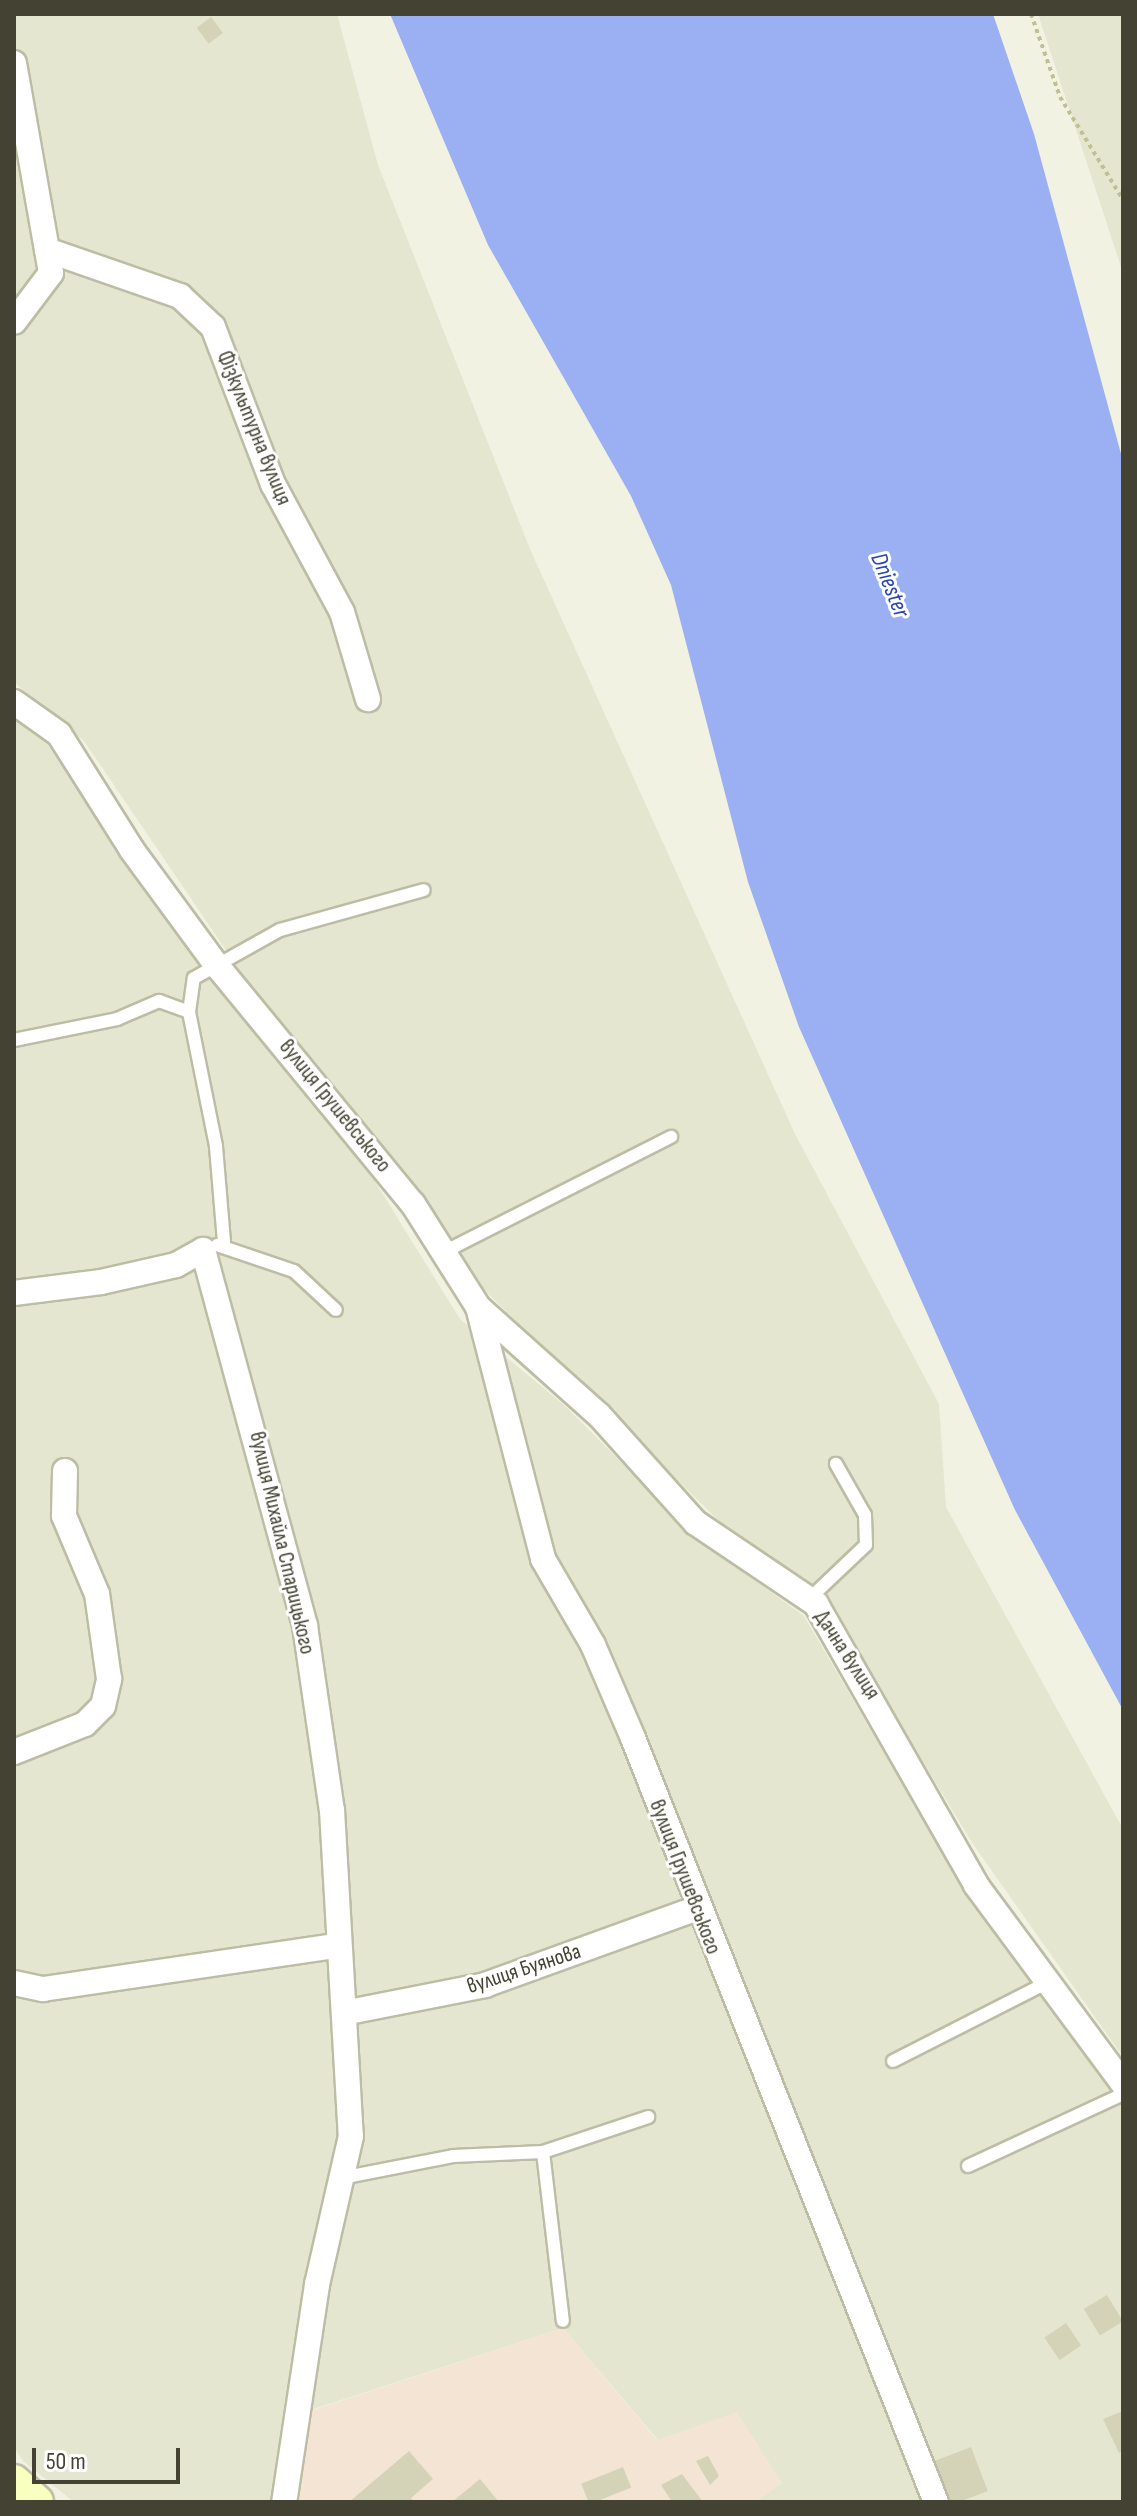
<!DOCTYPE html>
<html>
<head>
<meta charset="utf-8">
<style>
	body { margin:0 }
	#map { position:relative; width:1137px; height:2516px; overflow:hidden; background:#f1f2e2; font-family:"Sofia Sans Condensed",sans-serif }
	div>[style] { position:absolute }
	.residential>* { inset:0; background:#e5e6d0 }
	.medical>* { inset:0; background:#f4e4d4 }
	.water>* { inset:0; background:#9bb0f3 }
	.building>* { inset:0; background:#d4d3b7; transform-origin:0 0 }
	.path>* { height:4px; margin-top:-2px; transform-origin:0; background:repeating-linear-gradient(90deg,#c0c095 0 4px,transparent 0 8px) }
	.roads { filter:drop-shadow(2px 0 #bdbda5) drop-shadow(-2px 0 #bdbda5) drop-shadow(0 2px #bdbda5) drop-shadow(0 -2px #bdbda5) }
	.lane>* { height:12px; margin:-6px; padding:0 6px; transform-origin:6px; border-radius:6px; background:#fff }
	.street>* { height:24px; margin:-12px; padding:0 12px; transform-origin:12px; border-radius:12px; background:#fff }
	.secondary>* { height:32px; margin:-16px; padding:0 16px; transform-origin:16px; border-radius:16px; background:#f8ffbf }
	span { translate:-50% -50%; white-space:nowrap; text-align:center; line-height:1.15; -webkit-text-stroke:6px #fff; paint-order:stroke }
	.street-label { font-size:22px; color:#444333 }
	.water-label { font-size:24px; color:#2948b3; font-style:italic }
	.frame { position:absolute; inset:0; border:16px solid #444333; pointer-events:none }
	.scale { position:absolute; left:32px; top:2448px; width:148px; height:36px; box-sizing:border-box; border:4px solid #444333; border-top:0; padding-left:10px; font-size:24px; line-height:28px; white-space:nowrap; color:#444333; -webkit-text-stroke:6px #fff; paint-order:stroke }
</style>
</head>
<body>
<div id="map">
	<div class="residential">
		<i style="clip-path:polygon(14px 14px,337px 14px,378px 165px,530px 549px,795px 1134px,939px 1404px,946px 1507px,1123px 1829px,1123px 2057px,973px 1844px,822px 1596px,718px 1520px,461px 1267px,251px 987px,84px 741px,14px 682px)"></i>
		<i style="clip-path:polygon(1038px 14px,1123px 14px,1123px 273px)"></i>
		<i style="clip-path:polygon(14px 716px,37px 730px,227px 992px,361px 1159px,460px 1319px,564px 1405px,700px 1541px,804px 1616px,966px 1893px,1123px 2102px,1123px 2502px,755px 2502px,782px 2483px,658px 2440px,563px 2328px,286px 2418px,277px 2502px,74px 2502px,23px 2461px,14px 2447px)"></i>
	</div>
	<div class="medical">
		<i style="clip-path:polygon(563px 2328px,657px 2440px,737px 2412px,782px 2483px,755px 2502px,297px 2502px,307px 2412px)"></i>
	</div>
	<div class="water">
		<i style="clip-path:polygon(390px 14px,993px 14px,1034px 134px,1123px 461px,1123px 1710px,1015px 1510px,799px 1027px,748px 882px,671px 585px,631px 496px,488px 245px)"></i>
	</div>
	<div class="building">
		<i style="left:211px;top:17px;width:20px;height:18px;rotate:53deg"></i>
		<i style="left:1107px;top:2295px;width:31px;height:27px;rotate:59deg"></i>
		<i style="left:1066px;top:2323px;width:27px;height:26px;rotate:56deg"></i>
		<i style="clip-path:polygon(1123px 2411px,1123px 2451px,1119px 2453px,1103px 2419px)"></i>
		<i style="left:971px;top:2447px;width:47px;height:40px;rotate:69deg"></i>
		<i style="clip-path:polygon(409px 2451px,433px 2479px,411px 2498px,414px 2502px,349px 2502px)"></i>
		<i style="clip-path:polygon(708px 2456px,719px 2476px,710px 2485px,696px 2461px)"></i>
		<i style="left:623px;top:2467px;width:22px;height:45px;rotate:68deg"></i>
		<i style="clip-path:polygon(682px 2474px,703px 2502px,672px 2502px,661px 2485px)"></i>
		<i style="clip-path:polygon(480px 2479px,499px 2502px,452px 2502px)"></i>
	</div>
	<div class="path">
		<i style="left:1031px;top:14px;width:88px;rotate:70.7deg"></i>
		<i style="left:1060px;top:97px;width:121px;rotate:58.5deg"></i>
	</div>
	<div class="roads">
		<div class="lane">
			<i style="left:14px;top:1040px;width:105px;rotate:-11.5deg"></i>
			<i style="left:117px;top:1019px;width:46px;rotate:-23.2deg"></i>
			<i style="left:159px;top:1001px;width:32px;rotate:20deg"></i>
			<i style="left:224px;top:1242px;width:96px;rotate:-94.8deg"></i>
			<i style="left:216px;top:1146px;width:137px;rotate:-101.4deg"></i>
			<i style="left:189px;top:1012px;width:34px;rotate:-82deg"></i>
			<i style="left:194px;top:978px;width:98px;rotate:-29.2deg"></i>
			<i style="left:280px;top:930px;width:149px;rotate:-15.5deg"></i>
			<i style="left:217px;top:1245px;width:81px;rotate:18.7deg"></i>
			<i style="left:294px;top:1271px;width:57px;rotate:42.9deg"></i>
			<i style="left:442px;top:1253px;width:257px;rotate:-26.9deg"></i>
			<i style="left:808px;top:1600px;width:80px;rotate:-43.5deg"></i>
			<i style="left:866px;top:1545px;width:30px;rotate:-92deg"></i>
			<i style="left:865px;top:1515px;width:59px;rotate:-119.6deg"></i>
			<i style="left:893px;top:2061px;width:174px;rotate:-27deg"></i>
			<i style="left:543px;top:2152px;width:170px;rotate:83.3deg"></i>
			<i style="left:968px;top:2166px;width:171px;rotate:-24.9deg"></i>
			<i style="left:341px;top:2178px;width:114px;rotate:-11.1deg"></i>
			<i style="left:453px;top:2156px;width:90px;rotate:-2.5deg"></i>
			<i style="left:543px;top:2152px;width:111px;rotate:-18.4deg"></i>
		</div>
		<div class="street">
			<i style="left:14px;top:63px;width:213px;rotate:80deg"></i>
			<i style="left:51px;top:273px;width:61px;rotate:127.1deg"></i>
			<i style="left:47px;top:250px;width:141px;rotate:19.1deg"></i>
			<i style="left:180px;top:296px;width:45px;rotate:43.2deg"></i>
			<i style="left:213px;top:327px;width:168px;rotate:69.1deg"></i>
			<i style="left:273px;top:484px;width:145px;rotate:61.7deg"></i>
			<i style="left:342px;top:612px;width:91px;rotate:73.4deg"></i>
			<i style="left:14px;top:702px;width:55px;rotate:35.4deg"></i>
			<i style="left:59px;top:734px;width:137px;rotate:57.8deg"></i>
			<i style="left:132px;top:850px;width:145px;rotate:53.7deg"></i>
			<i style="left:218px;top:967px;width:307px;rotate:50.6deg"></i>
			<i style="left:413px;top:1204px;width:122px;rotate:57.7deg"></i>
			<i style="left:478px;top:1307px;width:260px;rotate:75.5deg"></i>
			<i style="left:543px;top:1559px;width:99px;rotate:59.8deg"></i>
			<i style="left:593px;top:1645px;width:101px;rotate:66.7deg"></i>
			<i style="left:633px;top:1738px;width:822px;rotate:68.37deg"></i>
			<i style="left:14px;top:1293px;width:88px;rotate:-7.2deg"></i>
			<i style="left:101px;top:1282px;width:77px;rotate:-12.8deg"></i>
			<i style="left:176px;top:1265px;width:31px;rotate:-29deg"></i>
			<i style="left:203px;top:1250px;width:390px;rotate:74.8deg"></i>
			<i style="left:305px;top:1626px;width:186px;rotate:81.7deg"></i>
			<i style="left:332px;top:1810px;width:327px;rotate:86.7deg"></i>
			<i style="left:351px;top:2136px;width:153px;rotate:102.9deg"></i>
			<i style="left:317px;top:2285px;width:219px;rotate:98.6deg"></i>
			<i style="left:478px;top:1307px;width:162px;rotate:41.8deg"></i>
			<i style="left:599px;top:1415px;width:145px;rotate:48.1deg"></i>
			<i style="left:696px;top:1523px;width:145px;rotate:34deg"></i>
			<i style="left:816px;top:1604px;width:323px;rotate:60.3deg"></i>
			<i style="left:976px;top:1885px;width:247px;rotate:53.5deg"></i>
			<i style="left:14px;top:1752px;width:76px;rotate:-21.5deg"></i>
			<i style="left:85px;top:1724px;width:25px;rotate:-45deg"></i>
			<i style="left:103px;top:1706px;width:28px;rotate:-77deg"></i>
			<i style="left:109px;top:1679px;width:86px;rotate:-98deg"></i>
			<i style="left:97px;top:1594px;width:85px;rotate:-112.9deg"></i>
			<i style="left:64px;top:1516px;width:45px;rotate:-88.7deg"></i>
			<i style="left:14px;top:1983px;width:30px;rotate:12deg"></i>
			<i style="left:43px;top:1989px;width:294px;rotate:-8.4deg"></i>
			<i style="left:349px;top:2012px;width:139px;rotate:-11.2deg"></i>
			<i style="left:485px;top:1985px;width:223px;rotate:-19.9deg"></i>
		</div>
		<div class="secondary">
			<i style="left:14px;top:2481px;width:31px;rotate:42deg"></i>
		</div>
	</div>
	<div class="street-label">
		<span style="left:254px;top:428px;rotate:68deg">Фізкультурна вулиця</span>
		<span style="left:335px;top:1106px;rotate:51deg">вулиця Грушевського</span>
		<span style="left:282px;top:1543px;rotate:77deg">вулиця Михайла Старицького</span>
		<span style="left:847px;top:1655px;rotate:57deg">Дачна вулиця</span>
		<span style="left:685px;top:1877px;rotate:69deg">вулиця Грушевського</span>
		<span style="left:524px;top:1969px;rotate:-18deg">вулиця Буянова</span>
	</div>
	<div class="water-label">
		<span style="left:890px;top:585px;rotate:68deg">Dniester</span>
	</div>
	<div class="frame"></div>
	<div class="scale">50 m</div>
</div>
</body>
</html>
